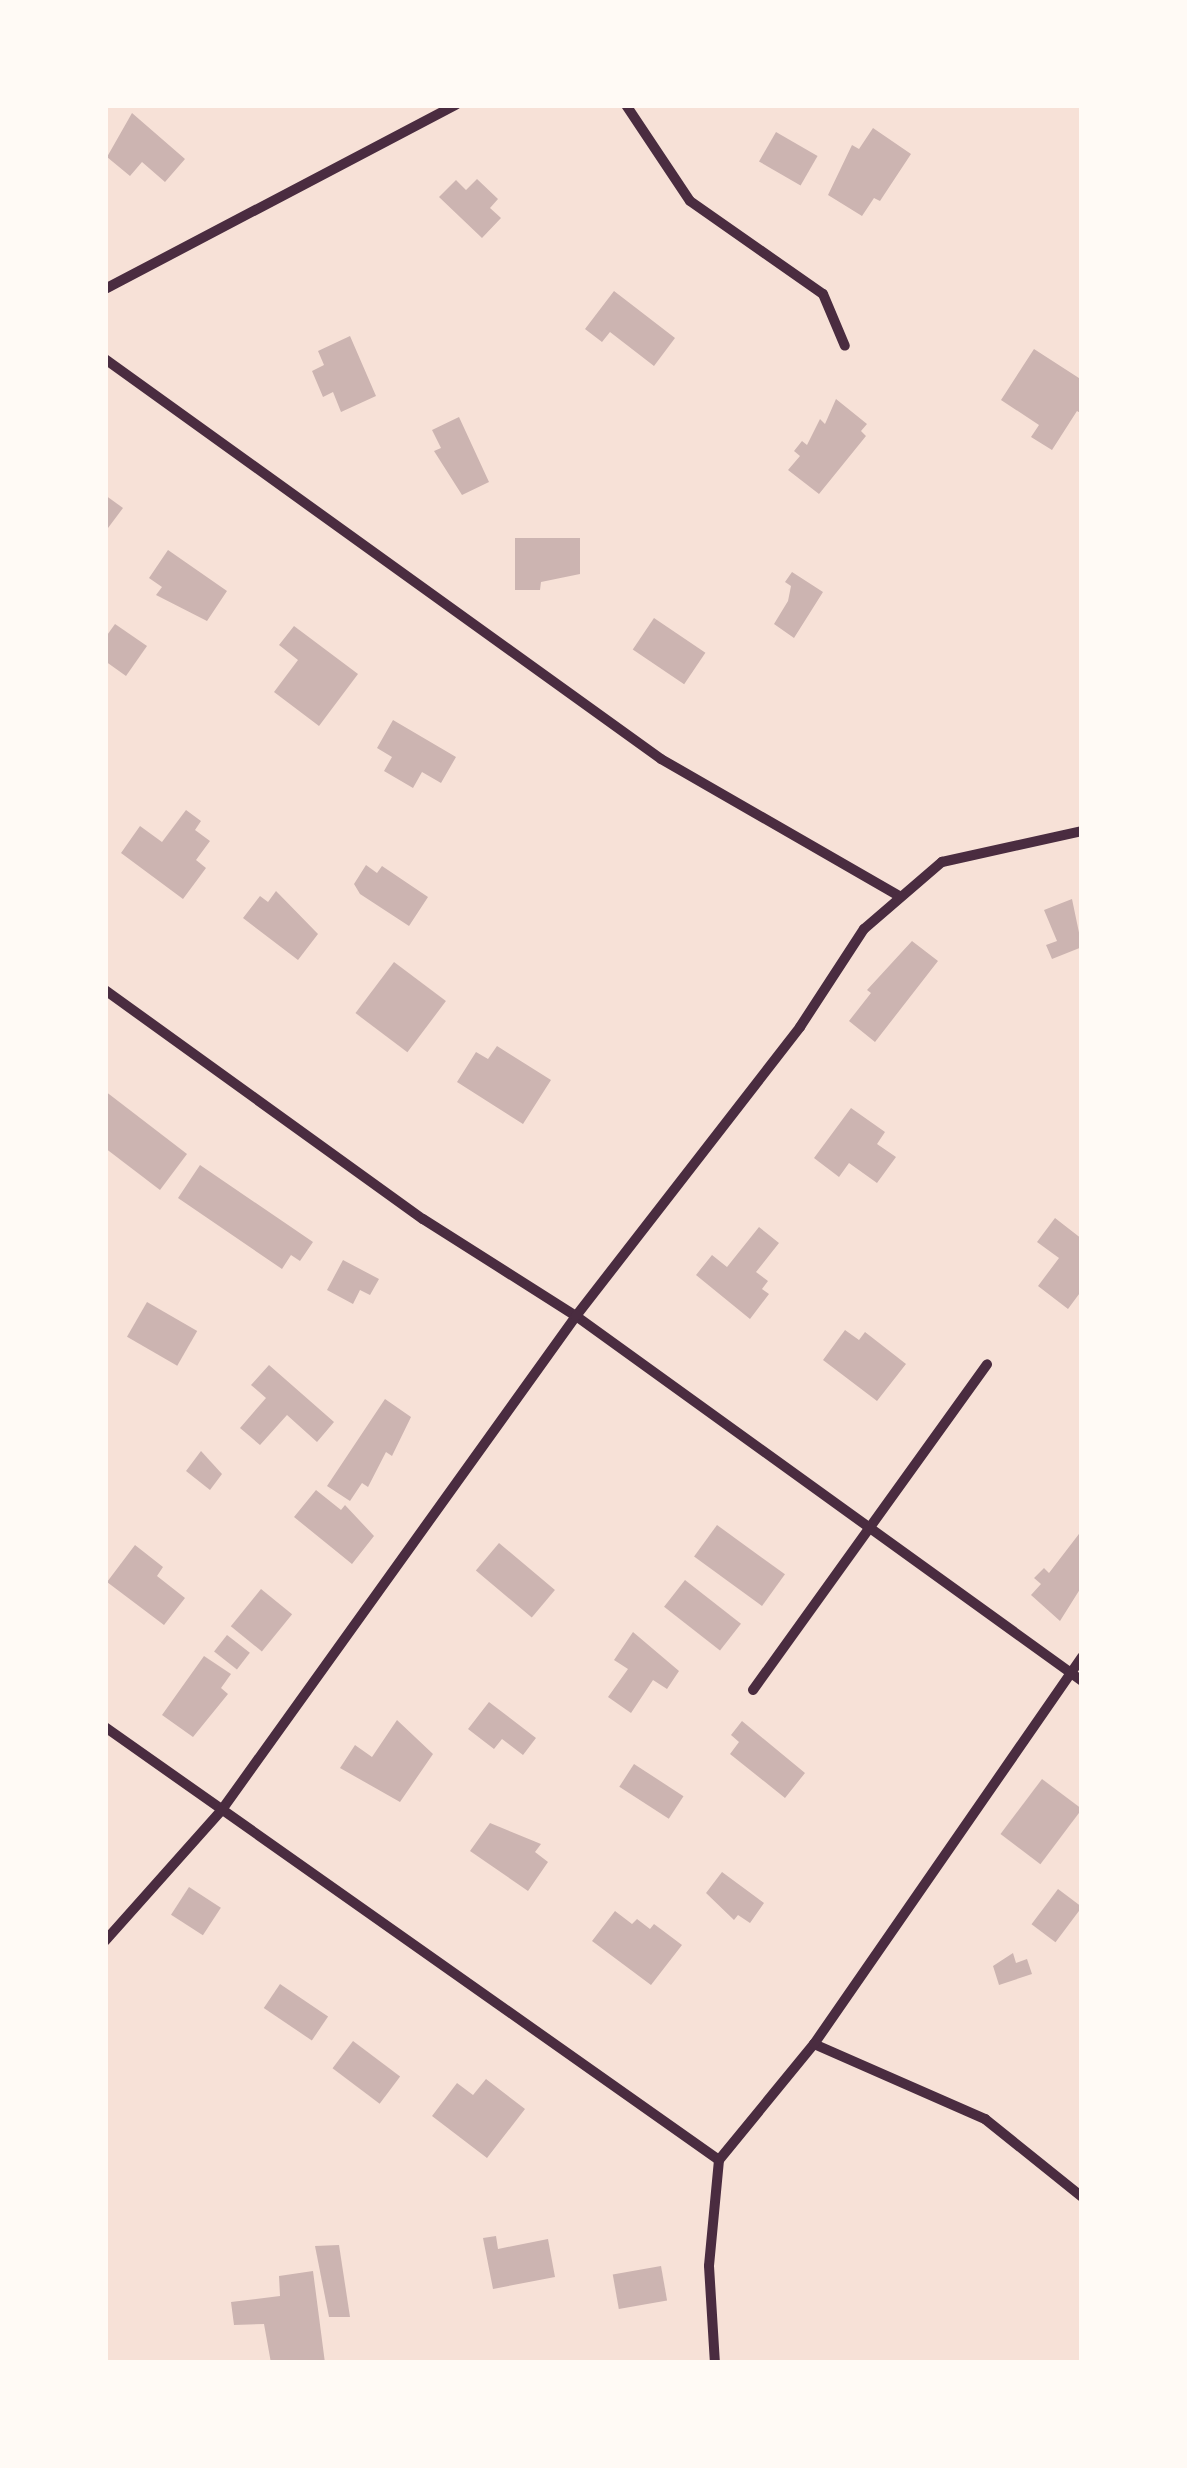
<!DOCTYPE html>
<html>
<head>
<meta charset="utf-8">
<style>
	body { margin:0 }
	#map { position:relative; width:1187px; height:2468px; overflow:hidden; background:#f7e1d7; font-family:Figtree,sans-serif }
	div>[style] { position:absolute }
	.building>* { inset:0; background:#ccb4b1; transform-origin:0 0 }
	.minor>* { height:10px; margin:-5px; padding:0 5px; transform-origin:5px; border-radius:5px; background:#4a2c40 }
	span { translate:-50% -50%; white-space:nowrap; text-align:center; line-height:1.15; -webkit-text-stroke:10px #fffaf5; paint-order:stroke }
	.frame { position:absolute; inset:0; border:108px solid #fffaf5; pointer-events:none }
</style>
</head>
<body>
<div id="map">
	<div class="building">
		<i style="clip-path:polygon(132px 113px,185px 159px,165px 182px,142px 162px,130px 176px,107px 157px)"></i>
		<i style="clip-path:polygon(873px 128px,911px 154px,880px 201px,874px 198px,862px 216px,828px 195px,852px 145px,859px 149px)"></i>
		<i style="left:776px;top:132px;width:48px;height:34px;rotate:30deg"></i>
		<i style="clip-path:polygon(477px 179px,498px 199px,490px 208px,501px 218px,482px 238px,439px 197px,456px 180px,466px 190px)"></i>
		<i style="clip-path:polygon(614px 291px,675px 338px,654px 366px,610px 332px,602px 342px,585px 329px)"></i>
		<i style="clip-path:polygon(350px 336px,376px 396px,341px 412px,333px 392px,323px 397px,312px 371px,324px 365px,318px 351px)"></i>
		<i style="clip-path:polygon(1034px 349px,1082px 380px,1082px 414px,1077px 411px,1052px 450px,1031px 437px,1039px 425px,1001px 400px)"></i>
		<i style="clip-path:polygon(836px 399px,867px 424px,861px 431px,866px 436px,819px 494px,788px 470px,800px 456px,794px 451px,802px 441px,807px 445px,820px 419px,825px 424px)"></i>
		<i style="clip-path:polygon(459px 417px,489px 482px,462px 495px,434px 451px,441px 448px,432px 430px)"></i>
		<i style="clip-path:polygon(105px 495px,123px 508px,105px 532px)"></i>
		<i style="clip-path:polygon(515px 538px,580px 538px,580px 574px,541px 582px,540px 590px,515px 590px)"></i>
		<i style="clip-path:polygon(168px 550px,227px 591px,207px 621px,156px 595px,162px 587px,149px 578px)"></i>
		<i style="clip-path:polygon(792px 572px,823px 592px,794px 638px,774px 624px,788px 601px,791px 586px,785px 582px)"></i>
		<i style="left:654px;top:618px;width:62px;height:38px;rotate:34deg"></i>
		<i style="clip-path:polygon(115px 624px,147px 646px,126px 676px,105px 661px,105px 638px)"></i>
		<i style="clip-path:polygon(294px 626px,358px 674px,319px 726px,274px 692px,298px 660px,279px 645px)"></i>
		<i style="clip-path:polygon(393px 720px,456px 757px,441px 783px,422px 772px,413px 788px,384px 771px,392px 757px,377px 748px)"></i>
		<i style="clip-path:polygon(186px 810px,201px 821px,195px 830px,210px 841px,196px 860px,206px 868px,183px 899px,121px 853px,140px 826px,162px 842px)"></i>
		<i style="clip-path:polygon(366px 865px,377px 873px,382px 866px,428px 897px,409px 926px,360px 894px,354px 884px)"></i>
		<i style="clip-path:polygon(276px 891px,318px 934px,298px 960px,243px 918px,260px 896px,268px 902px)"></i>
		<i style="clip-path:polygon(1072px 899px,1082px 947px,1052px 959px,1046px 945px,1057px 941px,1044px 910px)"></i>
		<i style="clip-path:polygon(912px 941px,938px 961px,875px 1042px,849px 1021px,871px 993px,867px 990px)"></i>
		<i style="left:394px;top:962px;width:65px;height:64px;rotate:37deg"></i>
		<i style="clip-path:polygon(497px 1046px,551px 1080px,523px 1124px,457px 1082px,476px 1052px,488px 1059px)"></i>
		<i style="clip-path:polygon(105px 1091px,187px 1154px,160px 1190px,105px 1148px)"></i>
		<i style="clip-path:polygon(851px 1108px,885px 1132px,877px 1144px,896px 1157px,877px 1183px,849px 1163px,839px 1177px,814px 1158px)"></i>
		<i style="clip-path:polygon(200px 1165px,313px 1242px,300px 1261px,291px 1255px,282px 1269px,178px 1198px)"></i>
		<i style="clip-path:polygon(1055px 1218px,1082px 1239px,1082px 1290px,1068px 1309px,1038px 1286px,1059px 1258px,1037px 1242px)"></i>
		<i style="clip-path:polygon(759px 1227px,779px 1243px,756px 1272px,768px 1281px,762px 1289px,769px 1294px,750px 1319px,696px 1275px,712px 1255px,727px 1267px)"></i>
		<i style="clip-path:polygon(343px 1260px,379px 1279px,370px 1295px,360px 1290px,353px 1304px,327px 1290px)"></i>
		<i style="left:147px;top:1302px;width:58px;height:40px;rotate:30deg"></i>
		<i style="clip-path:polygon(845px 1330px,859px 1340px,865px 1332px,906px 1364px,877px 1401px,823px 1360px)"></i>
		<i style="clip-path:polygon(269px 1365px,334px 1422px,317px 1442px,287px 1415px,260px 1445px,240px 1428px,266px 1398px,251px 1385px)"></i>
		<i style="clip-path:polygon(385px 1399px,411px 1417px,392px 1456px,386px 1452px,368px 1487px,362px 1483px,350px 1501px,327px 1486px)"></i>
		<i style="clip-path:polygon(201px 1451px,222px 1474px,210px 1490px,186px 1471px)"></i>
		<i style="clip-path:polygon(316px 1490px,341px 1510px,345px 1505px,374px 1536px,352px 1564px,294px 1517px)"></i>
		<i style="left:717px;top:1525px;width:84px;height:39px;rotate:36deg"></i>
		<i style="clip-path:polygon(1082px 1530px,1082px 1586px,1060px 1621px,1031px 1595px,1041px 1584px,1034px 1578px,1044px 1568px,1049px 1573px)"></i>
		<i style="left:499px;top:1543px;width:73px;height:36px;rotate:40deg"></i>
		<i style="clip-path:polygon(135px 1545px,163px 1567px,157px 1576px,185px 1598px,164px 1625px,107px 1582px)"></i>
		<i style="left:685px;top:1580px;width:71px;height:34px;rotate:38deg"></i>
		<i style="left:261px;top:1589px;width:40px;height:48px;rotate:39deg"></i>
		<i style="clip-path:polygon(633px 1632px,679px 1671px,667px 1689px,653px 1680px,631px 1713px,608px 1697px,628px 1669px,614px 1660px)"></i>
		<i style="left:227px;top:1635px;width:29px;height:21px;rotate:38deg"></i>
		<i style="clip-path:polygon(204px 1656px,231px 1674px,221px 1688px,228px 1694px,193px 1737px,162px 1715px)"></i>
		<i style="clip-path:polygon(489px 1702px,536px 1738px,523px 1755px,502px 1739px,494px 1749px,468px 1729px)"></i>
		<i style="clip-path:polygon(397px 1720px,433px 1754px,400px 1802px,340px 1768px,355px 1745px,372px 1757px)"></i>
		<i style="clip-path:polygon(742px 1721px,805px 1773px,785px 1798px,730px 1754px,739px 1742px,731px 1735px)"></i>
		<i style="left:634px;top:1764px;width:59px;height:27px;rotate:33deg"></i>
		<i style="left:1042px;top:1779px;width:50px;height:69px;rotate:37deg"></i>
		<i style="clip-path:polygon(490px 1823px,541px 1844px,535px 1852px,548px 1862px,528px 1891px,470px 1851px)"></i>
		<i style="clip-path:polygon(722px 1872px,764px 1903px,750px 1923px,738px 1915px,734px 1920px,706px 1893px)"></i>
		<i style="left:189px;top:1887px;width:38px;height:33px;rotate:33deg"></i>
		<i style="left:1058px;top:1889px;width:30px;height:44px;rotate:37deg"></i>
		<i style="clip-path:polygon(615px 1911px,632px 1924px,637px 1919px,650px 1929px,654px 1924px,682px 1945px,651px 1985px,592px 1941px)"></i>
		<i style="clip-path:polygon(1013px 1953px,1016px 1963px,1027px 1959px,1032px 1974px,999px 1985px,993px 1966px)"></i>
		<i style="left:280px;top:1984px;width:58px;height:29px;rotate:34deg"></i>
		<i style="left:353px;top:2041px;width:59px;height:34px;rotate:37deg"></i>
		<i style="clip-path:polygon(486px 2079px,525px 2109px,487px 2158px,432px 2116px,457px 2083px,473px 2095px)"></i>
		<i style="clip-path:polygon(496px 2236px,498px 2249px,548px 2239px,555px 2277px,493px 2289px,483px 2238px)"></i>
		<i style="clip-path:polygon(339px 2245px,350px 2317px,329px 2317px,315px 2246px)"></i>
		<i style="left:661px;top:2266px;width:35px;height:49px;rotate:80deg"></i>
		<i style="clip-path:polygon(313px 2271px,325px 2363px,271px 2363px,264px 2324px,234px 2325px,231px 2302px,280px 2296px,279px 2276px)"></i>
	</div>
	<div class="minor">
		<i style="left:626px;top:105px;width:115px;rotate:56.3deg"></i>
		<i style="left:690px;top:201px;width:162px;rotate:35deg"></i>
		<i style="left:823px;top:294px;width:56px;rotate:67.1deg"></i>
		<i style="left:105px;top:289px;width:396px;rotate:-27.7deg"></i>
		<i style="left:105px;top:359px;width:685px;rotate:35.73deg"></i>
		<i style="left:661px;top:759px;width:275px;rotate:29.9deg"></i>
		<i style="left:105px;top:990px;width:392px;rotate:35.8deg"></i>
		<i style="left:423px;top:1219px;width:181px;rotate:32.4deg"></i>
		<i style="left:576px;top:1316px;width:624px;rotate:35.8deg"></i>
		<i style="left:753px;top:1690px;width:401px;rotate:-54.3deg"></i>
		<i style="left:105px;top:1727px;width:751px;rotate:35.19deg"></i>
		<i style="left:719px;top:2160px;width:106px;rotate:95.4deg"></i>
		<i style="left:709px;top:2266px;width:97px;rotate:86.5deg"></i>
		<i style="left:105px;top:1941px;width:174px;rotate:-48.3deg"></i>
		<i style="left:221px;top:1811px;width:609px;rotate:-54.35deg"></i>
		<i style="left:576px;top:1316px;width:366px;rotate:-52.2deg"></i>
		<i style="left:800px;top:1027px;width:117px;rotate:-56.9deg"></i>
		<i style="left:864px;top:929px;width:103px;rotate:-40.7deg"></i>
		<i style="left:942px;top:862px;width:143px;rotate:-12.5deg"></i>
		<i style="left:814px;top:2044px;width:187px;rotate:23.7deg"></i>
		<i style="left:985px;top:2119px;width:124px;rotate:38.8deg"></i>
		<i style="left:719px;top:2160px;width:150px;rotate:-50.7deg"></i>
		<i style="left:814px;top:2044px;width:471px;rotate:-55.3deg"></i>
	</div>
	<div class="frame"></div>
</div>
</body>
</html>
